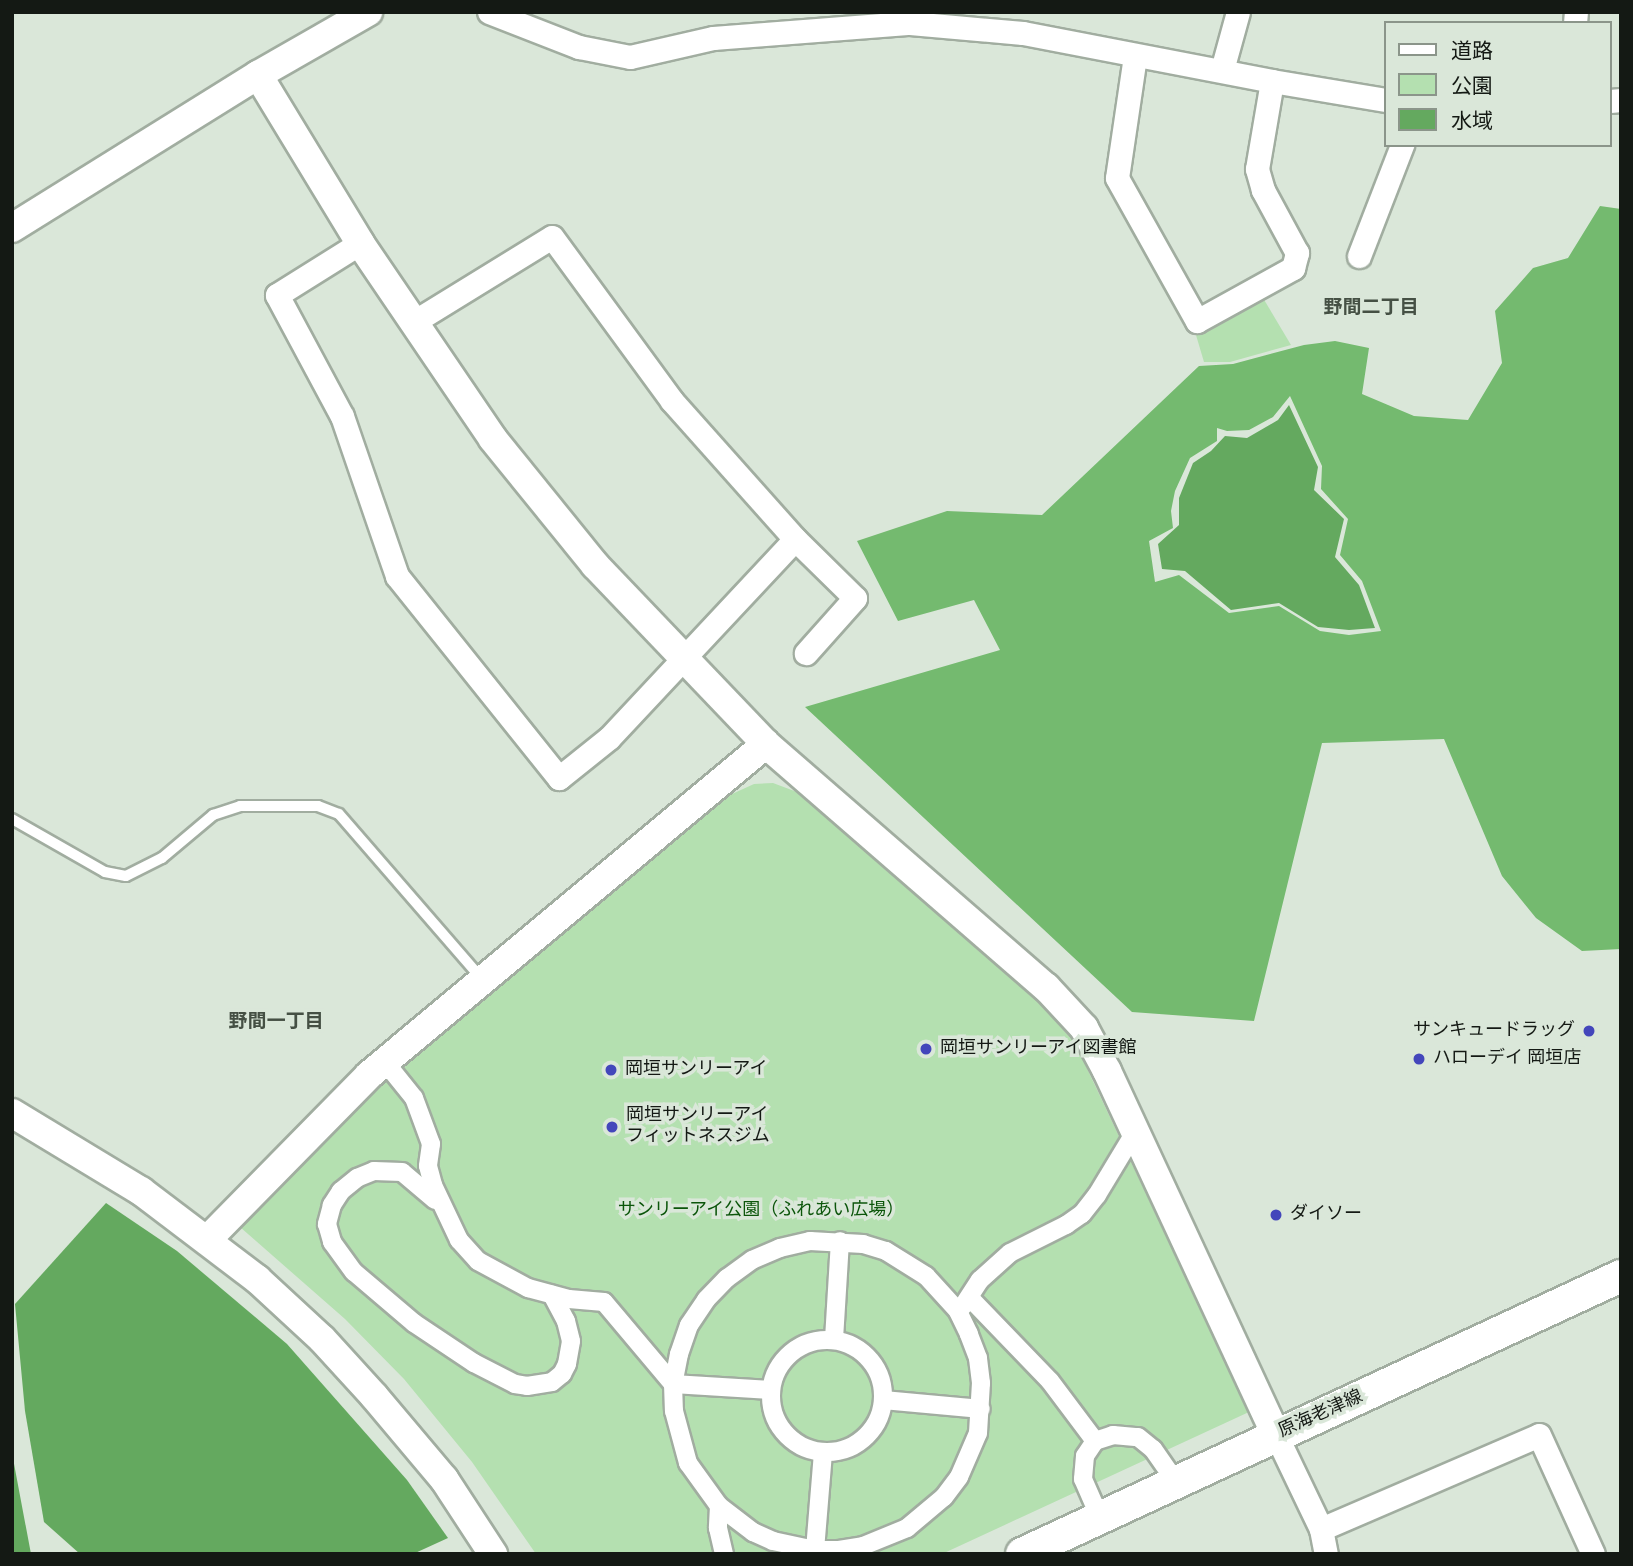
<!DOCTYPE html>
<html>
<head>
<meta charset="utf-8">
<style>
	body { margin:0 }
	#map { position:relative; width:1633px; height:1566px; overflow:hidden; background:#dae7d9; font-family:Overpass,"Noto Sans JP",sans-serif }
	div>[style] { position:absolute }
	.green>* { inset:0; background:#b4e0b0 }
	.forest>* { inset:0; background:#74ba6f }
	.water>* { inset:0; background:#64a95f }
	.roads { filter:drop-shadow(2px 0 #a1ada0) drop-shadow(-2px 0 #a1ada0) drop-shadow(0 2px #a1ada0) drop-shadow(0 -2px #a1ada0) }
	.service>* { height:10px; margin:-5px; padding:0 5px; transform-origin:5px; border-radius:5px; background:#fff }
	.pedestrian>* { height:18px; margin:-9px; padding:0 9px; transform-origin:9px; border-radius:9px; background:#fff }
	.pedestrian>.ring { margin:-9px; padding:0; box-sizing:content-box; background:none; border:18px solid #fff; border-radius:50% }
	.minor>* { height:23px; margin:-11.5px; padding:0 11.5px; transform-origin:11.5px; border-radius:11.5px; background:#fff }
	.tertiary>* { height:28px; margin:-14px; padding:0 14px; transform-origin:14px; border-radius:14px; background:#fff }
	.secondary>* { height:32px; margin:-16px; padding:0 16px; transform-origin:16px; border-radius:16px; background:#fff }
	.dots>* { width:19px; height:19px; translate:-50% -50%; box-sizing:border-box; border:4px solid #dae7d9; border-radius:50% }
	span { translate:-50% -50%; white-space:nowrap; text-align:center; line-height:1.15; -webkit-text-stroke:7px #dae7d9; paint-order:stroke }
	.poi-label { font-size:18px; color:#141914 }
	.right { translate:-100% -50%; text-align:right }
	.left { translate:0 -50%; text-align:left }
	.park-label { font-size:18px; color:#0c560b }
	.street-label { font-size:18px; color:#141914 }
	.neighbourhood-label { font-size:19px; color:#455044; font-weight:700 }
	.frame { position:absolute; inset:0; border:14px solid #141914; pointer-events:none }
	.legend { position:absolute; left:1384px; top:21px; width:228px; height:126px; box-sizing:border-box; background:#dae7d9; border:2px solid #8b958a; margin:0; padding:9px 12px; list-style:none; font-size:21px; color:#141914 }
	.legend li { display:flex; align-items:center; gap:14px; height:35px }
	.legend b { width:35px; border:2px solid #8b958a }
</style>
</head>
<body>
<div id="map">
	<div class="green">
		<i style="clip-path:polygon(1263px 298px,1291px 345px,1230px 362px,1204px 362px,1196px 335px)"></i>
		<i style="clip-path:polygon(773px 783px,805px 795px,1034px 997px,1075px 1043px,1249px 1412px,942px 1554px,536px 1554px,472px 1462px,404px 1379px,345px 1319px,240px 1227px,362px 1101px,412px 1057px,721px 799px,754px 784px)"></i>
	</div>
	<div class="forest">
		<i style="clip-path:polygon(evenodd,1600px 206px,1621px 209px,1621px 949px,1582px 951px,1536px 918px,1502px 876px,1444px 739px,1322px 743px,1254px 1021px,1132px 1012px,805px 707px,1000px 650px,974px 600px,898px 621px,857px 541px,947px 511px,1042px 515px,1199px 366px,1233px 364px,1304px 345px,1335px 341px,1369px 348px,1362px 394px,1414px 416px,1468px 420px,1502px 363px,1495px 311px,1533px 268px,1568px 258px,1600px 206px,1290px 396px,1322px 466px,1321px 489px,1348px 519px,1340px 555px,1362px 581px,1381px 631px,1349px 635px,1320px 631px,1279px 606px,1229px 613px,1179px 575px,1155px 582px,1149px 541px,1173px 528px,1171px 511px,1175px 491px,1190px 458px,1217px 441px,1217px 428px,1227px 431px,1249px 430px,1273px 417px,1290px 396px)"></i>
	</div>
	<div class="water">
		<i style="clip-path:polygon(1289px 405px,1318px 467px,1314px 490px,1344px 519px,1335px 557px,1359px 585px,1375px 628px,1349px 630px,1318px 627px,1279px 603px,1231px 610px,1185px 571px,1162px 569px,1158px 544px,1179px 525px,1179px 498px,1193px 463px,1211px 451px,1225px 436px,1247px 438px,1278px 420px)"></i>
		<i style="clip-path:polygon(106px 1203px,177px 1251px,287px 1344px,407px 1480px,448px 1538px,413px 1554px,80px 1554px,44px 1522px,25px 1411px,15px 1304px)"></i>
		<i style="clip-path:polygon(12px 1453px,31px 1554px,12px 1554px)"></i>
	</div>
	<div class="roads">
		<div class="service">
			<i style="left:12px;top:819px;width:107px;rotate:29.7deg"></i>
			<i style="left:105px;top:872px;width:21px;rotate:11deg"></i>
			<i style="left:126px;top:876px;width:40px;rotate:-26.6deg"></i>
			<i style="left:162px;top:858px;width:67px;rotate:-40.1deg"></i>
			<i style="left:213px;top:815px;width:28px;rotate:-18deg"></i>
			<i style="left:240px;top:806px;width:78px"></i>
			<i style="left:318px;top:806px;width:22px;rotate:21deg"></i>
			<i style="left:339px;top:814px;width:218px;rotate:49.1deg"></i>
		</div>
		<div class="pedestrian">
			<i style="left:385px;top:1062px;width:46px;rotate:51.1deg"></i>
			<i style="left:414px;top:1098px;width:49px;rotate:69.7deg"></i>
			<i style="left:431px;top:1144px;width:22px;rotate:98deg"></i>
			<i style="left:428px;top:1166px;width:20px;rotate:75deg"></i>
			<i style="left:433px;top:1185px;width:61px;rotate:64.7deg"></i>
			<i style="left:459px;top:1240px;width:28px;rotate:48deg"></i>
			<i style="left:478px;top:1261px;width:57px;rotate:28.4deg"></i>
			<i style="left:528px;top:1288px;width:42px;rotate:15deg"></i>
			<i style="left:569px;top:1299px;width:35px;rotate:5deg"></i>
			<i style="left:604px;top:1302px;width:107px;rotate:49.9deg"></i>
			<i style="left:673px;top:1384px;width:98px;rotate:3.5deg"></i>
			<i style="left:435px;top:1200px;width:43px;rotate:-139.7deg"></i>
			<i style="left:402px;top:1172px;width:28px;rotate:-178deg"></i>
			<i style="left:374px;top:1171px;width:18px;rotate:158deg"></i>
			<i style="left:357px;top:1178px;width:21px;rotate:141deg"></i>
			<i style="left:341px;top:1191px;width:17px;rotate:123deg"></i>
			<i style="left:332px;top:1205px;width:20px;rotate:105deg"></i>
			<i style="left:327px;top:1224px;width:19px;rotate:74deg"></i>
			<i style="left:332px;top:1242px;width:37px;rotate:54deg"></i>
			<i style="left:354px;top:1272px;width:79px;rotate:40.4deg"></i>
			<i style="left:414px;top:1323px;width:72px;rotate:33.7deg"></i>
			<i style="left:474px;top:1363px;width:46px;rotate:27.1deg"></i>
			<i style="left:515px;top:1384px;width:12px;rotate:9deg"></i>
			<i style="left:527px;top:1386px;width:25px;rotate:-9deg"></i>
			<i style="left:552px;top:1382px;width:13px;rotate:-39deg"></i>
			<i style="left:562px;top:1374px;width:11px;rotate:-63deg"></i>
			<i style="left:567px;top:1364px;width:23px;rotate:-80deg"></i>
			<i style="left:571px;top:1341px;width:21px;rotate:-104deg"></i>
			<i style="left:566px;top:1321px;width:30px;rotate:-118deg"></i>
			<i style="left:970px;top:1298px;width:115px;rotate:46.1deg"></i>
			<i style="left:1050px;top:1381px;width:75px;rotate:53.1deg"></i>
			<i style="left:1095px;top:1441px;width:18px;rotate:124deg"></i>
			<i style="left:1085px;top:1456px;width:23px;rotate:95deg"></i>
			<i style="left:1083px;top:1479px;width:43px;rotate:66.4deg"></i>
			<i style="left:963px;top:1306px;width:31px;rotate:-57deg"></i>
			<i style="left:980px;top:1280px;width:40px;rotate:-42deg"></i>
			<i style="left:1010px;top:1253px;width:63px;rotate:-26.6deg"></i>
			<i style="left:1066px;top:1225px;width:19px;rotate:-35deg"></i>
			<i style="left:1082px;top:1214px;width:24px;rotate:-52deg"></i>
			<i style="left:1097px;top:1195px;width:74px;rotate:-58.9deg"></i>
			<i style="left:834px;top:1339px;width:98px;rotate:-86.5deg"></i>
			<i class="ring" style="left:771px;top:1340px;width:94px;height:94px"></i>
			<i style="left:884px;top:1400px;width:97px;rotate:5.3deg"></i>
			<i style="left:1095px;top:1441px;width:19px;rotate:-18deg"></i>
			<i style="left:1113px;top:1435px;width:25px;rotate:5deg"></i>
			<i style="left:1138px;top:1437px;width:19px;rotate:39deg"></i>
			<i style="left:1153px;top:1449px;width:40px;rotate:55.1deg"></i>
			<i style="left:719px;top:1506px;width:43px;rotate:37.4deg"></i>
			<i style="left:753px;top:1532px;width:22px;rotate:24deg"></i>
			<i style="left:773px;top:1541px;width:43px;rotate:12.1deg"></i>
			<i style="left:815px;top:1550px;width:24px"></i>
			<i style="left:839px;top:1550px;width:24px;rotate:-9deg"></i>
			<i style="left:863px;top:1546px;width:48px;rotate:-22.2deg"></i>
			<i style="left:907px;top:1528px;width:48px;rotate:-40deg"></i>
			<i style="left:944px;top:1497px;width:25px;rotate:-53deg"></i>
			<i style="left:959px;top:1477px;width:48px;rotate:-66.6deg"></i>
			<i style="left:978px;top:1433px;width:50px;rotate:-86.6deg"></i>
			<i style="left:981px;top:1383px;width:25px;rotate:-97deg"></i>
			<i style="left:978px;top:1358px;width:26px;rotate:-111deg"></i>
			<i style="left:969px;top:1334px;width:25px;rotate:-116deg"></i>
			<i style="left:958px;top:1311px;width:47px;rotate:-132.4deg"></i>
			<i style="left:926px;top:1276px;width:47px;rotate:-148deg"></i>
			<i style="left:886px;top:1251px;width:24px;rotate:-163deg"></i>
			<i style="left:863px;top:1244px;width:53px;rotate:-176.8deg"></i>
			<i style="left:810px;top:1241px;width:31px;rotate:167deg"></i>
			<i style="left:780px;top:1248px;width:30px;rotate:157deg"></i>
			<i style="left:752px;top:1260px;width:31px;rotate:144deg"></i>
			<i style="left:727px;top:1278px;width:30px;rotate:134deg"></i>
			<i style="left:706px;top:1300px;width:30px;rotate:124deg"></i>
			<i style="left:689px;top:1325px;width:31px;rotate:109deg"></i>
			<i style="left:679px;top:1354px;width:31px;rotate:101deg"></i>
			<i style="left:673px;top:1384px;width:27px;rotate:88deg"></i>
			<i style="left:674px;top:1411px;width:54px;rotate:74.9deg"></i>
			<i style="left:688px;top:1463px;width:53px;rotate:54.2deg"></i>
			<i style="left:719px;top:1506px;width:22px;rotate:93deg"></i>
			<i style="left:718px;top:1528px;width:27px;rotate:77deg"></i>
			<i style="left:815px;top:1550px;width:97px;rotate:-85.3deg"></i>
		</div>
		<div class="minor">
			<i style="left:489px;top:12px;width:97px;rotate:21.3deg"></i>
			<i style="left:579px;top:47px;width:52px;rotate:11.1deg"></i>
			<i style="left:630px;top:57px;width:85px;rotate:-12.9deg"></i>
			<i style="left:713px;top:38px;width:198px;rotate:-4.4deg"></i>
			<i style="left:910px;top:23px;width:113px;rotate:5.1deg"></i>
			<i style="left:1023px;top:33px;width:254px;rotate:10.9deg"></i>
			<i style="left:1272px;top:81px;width:116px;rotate:9.5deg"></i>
			<i style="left:1575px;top:23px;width:11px;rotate:-85deg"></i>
			<i style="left:1135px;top:56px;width:123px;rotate:98.4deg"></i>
			<i style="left:1117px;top:178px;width:164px;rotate:60.8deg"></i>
			<i style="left:1197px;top:321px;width:110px;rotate:-28.9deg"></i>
			<i style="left:1293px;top:268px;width:16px;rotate:-75deg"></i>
			<i style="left:1297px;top:253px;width:72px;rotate:-118.4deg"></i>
			<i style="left:1263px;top:190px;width:22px;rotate:-106deg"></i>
			<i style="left:1257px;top:169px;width:89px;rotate:-80.3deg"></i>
			<i style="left:1222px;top:70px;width:60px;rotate:-74.6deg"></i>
			<i style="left:1610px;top:101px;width:11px;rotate:-5deg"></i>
			<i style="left:360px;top:243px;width:98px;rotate:147.9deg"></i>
			<i style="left:277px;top:295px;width:137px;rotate:61.8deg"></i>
			<i style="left:342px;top:416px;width:169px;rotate:71deg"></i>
			<i style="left:397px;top:576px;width:259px;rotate:51.3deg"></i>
			<i style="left:559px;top:778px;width:64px;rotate:-38.7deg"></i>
			<i style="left:609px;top:738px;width:272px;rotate:-46.9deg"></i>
			<i style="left:1359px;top:256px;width:119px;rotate:-68.8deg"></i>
			<i style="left:412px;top:323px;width:164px;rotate:-31.6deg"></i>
			<i style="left:552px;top:237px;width:203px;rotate:53.8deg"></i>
			<i style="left:672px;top:401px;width:185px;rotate:48.3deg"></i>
			<i style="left:795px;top:539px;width:84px;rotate:44.5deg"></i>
			<i style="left:855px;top:598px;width:74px;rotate:131.7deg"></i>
			<i style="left:1276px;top:1435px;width:104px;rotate:64.4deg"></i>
			<i style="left:1321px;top:1529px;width:25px;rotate:79deg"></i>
			<i style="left:1321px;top:1529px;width:237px;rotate:-23.3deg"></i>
			<i style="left:1539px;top:1435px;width:131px;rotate:65.6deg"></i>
		</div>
		<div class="tertiary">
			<i style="left:258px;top:75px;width:197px;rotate:58.7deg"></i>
			<i style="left:360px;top:243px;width:237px;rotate:55.8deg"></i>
			<i style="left:493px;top:439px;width:162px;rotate:51deg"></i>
			<i style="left:595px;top:565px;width:248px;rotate:46.3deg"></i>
			<i style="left:12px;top:228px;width:290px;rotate:-31.9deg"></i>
			<i style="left:258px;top:75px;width:127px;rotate:-29.8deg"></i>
			<i style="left:12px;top:1113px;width:151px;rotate:31.2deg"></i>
			<i style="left:141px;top:1191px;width:146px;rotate:37.2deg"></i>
			<i style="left:257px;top:1279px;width:88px;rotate:42.7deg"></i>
			<i style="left:322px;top:1339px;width:77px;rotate:47.6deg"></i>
			<i style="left:374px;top:1396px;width:109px;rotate:49.9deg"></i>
			<i style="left:444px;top:1479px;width:90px;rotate:56.8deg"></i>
			<i style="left:208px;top:1239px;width:230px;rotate:-45.5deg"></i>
			<i style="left:369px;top:1075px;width:517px;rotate:-39.82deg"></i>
			<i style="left:766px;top:744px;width:371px;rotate:41deg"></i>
			<i style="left:1046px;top:987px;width:56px;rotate:47.2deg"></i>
			<i style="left:1084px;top:1028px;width:49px;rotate:61.9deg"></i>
			<i style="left:1107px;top:1071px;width:401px;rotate:65.1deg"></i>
		</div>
		<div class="secondary">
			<i style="left:1022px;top:1554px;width:660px;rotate:-24.9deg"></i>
		</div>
	</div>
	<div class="dots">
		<i style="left:1589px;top:1031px;background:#4346bb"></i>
		<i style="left:926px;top:1049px;background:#4346bb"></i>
		<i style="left:1419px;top:1059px;background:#4346bb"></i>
		<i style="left:611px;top:1070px;background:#4346bb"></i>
		<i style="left:612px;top:1127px;background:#4346bb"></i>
		<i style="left:1276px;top:1215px;background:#4346bb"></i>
	</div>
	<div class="poi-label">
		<span class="right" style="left:1575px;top:1031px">サンキュードラッグ</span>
		<span class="left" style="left:940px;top:1049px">岡垣サンリーアイ図書館</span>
		<span class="left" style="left:1433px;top:1059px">ハローデイ 岡垣店</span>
		<span class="left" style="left:625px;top:1070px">岡垣サンリーアイ</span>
		<span class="left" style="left:626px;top:1127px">岡垣サンリーアイ<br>フィットネスジム</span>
		<span class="left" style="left:1290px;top:1215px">ダイソー</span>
	</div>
	<div class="park-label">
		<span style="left:761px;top:1211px">サンリーアイ公園（ふれあい広場）</span>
	</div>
	<div class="street-label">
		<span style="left:1321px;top:1415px;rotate:-24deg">原海老津線</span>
	</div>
	<div class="neighbourhood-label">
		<span style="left:1371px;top:309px">野間二丁目</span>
		<span style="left:276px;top:1023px">野間一丁目</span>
	</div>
	<div class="frame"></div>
	<ul class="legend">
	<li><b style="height:9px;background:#fff"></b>道路</li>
	<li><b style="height:19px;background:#b4e0b0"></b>公園</li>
	<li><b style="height:19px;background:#64a95f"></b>水域</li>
	</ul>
</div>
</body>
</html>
